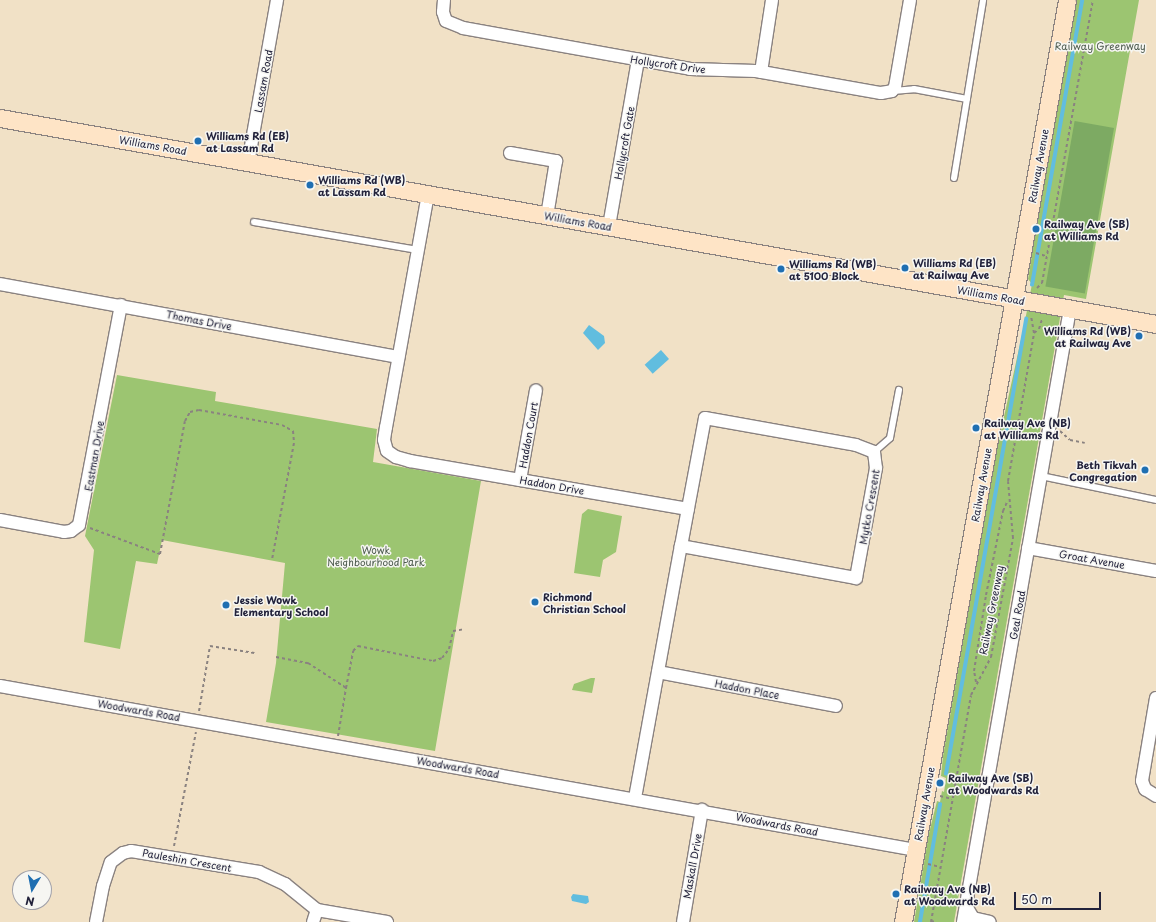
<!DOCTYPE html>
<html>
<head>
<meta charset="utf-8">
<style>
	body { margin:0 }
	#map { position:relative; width:1156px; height:922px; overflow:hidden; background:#f1e1c6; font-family:"Playpen Sans",sans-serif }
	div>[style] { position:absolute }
	.green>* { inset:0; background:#9cc571 }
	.forest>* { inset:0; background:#7daa63; transform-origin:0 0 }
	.water>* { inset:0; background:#61bddf; transform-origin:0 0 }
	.stream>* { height:3.5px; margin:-1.75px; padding:0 1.75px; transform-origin:1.75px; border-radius:1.75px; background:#61bddf }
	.path>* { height:2px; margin-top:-1px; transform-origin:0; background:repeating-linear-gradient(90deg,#8a8280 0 3px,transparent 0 6px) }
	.roads { filter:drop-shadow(1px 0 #8a8280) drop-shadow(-1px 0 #8a8280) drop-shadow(0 1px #8a8280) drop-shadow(0 -1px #8a8280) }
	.lane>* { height:6px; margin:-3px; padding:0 3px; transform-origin:3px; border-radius:3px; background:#fff }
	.street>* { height:12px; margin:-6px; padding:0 6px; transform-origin:6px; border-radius:6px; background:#fff }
	.secondary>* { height:17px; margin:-8.5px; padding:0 8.5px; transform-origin:8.5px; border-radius:8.5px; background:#fee4c6 }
	.dots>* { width:11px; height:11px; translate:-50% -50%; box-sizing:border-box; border:2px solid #f6f6f2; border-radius:50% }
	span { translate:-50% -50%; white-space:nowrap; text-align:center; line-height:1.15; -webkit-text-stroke:3px #f6f6f2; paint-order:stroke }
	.park-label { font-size:10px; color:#4d5b4e }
	.street-label { font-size:10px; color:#22223b }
	.poi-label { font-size:10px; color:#22223b; font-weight:700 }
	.left { translate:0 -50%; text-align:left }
	.right { translate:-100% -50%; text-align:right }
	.north { position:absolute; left:12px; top:870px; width:40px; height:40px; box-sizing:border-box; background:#f6f6f2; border:1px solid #a1a1a9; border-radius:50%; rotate:190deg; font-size:11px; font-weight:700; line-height:16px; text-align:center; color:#22223b }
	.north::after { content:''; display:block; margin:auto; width:14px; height:18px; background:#1f6fb2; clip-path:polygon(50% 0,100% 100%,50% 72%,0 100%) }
	.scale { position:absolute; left:1014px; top:892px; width:87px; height:18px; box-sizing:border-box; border:2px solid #22223b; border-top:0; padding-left:5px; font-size:12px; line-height:14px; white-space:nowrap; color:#22223b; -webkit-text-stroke:3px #f6f6f2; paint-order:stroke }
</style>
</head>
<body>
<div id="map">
	<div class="green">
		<i style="clip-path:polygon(1076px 0,1139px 0,1086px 299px,1064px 295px,954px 922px,914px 922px,929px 833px,937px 801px,940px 802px,942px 791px,944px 792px,946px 778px,941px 776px,943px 756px,996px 453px,1024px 326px,1032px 284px,1028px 279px,1036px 229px)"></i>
		<i style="clip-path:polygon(117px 375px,216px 392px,215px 401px,377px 429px,373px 462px,481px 481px,435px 751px,266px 722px,276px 663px,285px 563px,162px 540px,157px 564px,136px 561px,120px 649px,84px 642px,94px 550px,85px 536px)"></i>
		<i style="clip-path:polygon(588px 509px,622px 516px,616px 552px,603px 560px,600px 577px,574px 573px,582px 514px)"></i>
		<i style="clip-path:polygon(591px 678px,595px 678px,592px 693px,572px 690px,574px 684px)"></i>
	</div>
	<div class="forest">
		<i style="left:1114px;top:128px;width:168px;height:40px;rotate:100deg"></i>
	</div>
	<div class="water">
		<i style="clip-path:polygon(589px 325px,604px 336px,605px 343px,598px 350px,583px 333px)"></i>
		<i style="left:661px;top:350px;width:12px;height:22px;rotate:48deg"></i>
		<i style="clip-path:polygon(573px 894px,588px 896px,589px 902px,586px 904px,572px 901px,571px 897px)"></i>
	</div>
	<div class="stream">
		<i style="left:1032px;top:285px;width:289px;rotate:-80deg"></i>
		<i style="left:946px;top:774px;width:462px;rotate:-80deg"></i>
		<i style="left:920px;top:922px;width:119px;rotate:-80.3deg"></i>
	</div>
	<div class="path">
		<i style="left:1036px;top:253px;width:10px;rotate:17deg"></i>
		<i style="left:1037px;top:288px;width:7px;rotate:-45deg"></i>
		<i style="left:1042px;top:283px;width:288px;rotate:-79.8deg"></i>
		<i style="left:1034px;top:333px;width:6px;rotate:-39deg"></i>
		<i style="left:1039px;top:329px;width:10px;rotate:-73deg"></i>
		<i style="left:1060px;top:431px;width:13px;rotate:42deg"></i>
		<i style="left:1070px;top:440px;width:15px;rotate:11deg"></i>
		<i style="left:90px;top:528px;width:75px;rotate:20.4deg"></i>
		<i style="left:160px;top:554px;width:135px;rotate:-79.4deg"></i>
		<i style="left:185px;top:421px;width:10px;rotate:-61deg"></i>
		<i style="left:190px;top:412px;width:9px;rotate:-13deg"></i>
		<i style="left:199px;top:410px;width:84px;rotate:10.2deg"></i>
		<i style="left:282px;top:425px;width:13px;rotate:29deg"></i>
		<i style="left:293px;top:431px;width:12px;rotate:85deg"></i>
		<i style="left:294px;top:443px;width:118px;rotate:100.7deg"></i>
		<i style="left:276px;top:657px;width:33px;rotate:11deg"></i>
		<i style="left:308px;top:663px;width:45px;rotate:33.3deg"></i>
		<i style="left:346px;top:688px;width:38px;rotate:-79deg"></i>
		<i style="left:353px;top:651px;width:7px;rotate:-45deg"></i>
		<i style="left:358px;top:646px;width:76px;rotate:11.3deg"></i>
		<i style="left:433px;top:661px;width:9px;rotate:-18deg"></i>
		<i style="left:442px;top:658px;width:11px;rotate:-52deg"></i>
		<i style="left:449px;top:649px;width:18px;rotate:-77deg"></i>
		<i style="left:453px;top:631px;width:12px;rotate:-9deg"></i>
		<i style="left:976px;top:682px;width:11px;rotate:-100deg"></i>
		<i style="left:974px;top:671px;width:77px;rotate:-81deg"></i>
		<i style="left:986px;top:595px;width:86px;rotate:-78.6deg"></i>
		<i style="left:1003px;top:511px;width:12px;rotate:-66deg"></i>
		<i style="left:199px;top:711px;width:66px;rotate:-80.4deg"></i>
		<i style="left:210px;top:646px;width:45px;rotate:9deg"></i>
		<i style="left:338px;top:736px;width:49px;rotate:-80.5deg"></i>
		<i style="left:940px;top:796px;width:12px;rotate:14deg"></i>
		<i style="left:174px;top:846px;width:116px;rotate:-79.1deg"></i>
		<i style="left:928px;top:864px;width:12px;rotate:14deg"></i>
		<i style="left:931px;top:921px;width:5px;rotate:11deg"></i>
		<i style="left:931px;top:922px;width:230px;rotate:-80deg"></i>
		<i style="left:971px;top:695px;width:43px;rotate:-62.2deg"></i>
		<i style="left:991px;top:657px;width:121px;rotate:-79.5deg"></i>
		<i style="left:1013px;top:538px;width:57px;rotate:-95deg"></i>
		<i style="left:1008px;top:481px;width:150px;rotate:-80deg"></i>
		<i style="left:1034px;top:333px;width:17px;rotate:-100deg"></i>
	</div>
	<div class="roads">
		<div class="lane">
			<i style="left:893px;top:91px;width:21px;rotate:-5deg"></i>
			<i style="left:914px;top:89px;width:54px;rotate:10.7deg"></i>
			<i style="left:954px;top:178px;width:180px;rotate:-80.7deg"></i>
			<i style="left:254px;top:222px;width:166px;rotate:9.7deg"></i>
			<i style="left:874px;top:452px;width:21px;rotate:-41deg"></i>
			<i style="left:890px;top:438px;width:49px;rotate:-79.4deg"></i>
			<i style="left:1041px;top:476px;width:117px;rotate:11.8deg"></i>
		</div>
		<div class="street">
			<i style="left:444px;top:0;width:12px;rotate:95deg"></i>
			<i style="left:443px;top:12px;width:9px;rotate:72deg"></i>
			<i style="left:446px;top:21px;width:18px;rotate:22deg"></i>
			<i style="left:463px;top:28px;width:231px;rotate:10.2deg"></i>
			<i style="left:690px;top:69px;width:66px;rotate:1.7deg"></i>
			<i style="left:756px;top:71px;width:127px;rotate:10deg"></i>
			<i style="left:881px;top:93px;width:11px;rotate:-10deg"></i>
			<i style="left:892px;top:91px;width:5px;rotate:-53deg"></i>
			<i style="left:895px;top:87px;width:88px;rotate:-80.2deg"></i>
			<i style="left:761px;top:72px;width:73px;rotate:-81.3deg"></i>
			<i style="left:510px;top:153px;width:47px;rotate:9.9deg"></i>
			<i style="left:556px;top:161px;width:56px;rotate:99.3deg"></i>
			<i style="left:248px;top:163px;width:166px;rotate:-79.9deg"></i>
			<i style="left:428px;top:194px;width:237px;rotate:100.2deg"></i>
			<i style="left:386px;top:427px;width:13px;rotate:99deg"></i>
			<i style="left:384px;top:440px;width:11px;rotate:75deg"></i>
			<i style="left:387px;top:451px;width:11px;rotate:34deg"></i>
			<i style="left:396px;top:457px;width:15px;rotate:16deg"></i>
			<i style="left:410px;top:461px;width:282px;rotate:9.8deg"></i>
			<i style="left:609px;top:226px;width:169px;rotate:-80.1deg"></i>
			<i style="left:0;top:284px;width:405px;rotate:10.4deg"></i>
			<i style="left:520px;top:480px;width:91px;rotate:-79.9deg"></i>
			<i style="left:0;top:520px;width:65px;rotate:10.6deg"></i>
			<i style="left:64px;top:532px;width:7px;rotate:-8deg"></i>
			<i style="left:71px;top:531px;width:10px;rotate:-37deg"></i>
			<i style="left:79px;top:525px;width:224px;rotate:-79.2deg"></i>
			<i style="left:1028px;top:548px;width:130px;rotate:10.2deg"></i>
			<i style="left:658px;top:672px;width:181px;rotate:10.8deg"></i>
			<i style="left:0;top:686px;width:931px;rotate:10.15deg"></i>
			<i style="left:1156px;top:698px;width:84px;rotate:99.6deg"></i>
			<i style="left:1142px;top:781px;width:9px;rotate:69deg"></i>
			<i style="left:1145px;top:789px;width:13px;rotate:32deg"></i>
			<i style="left:635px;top:798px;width:256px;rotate:-79.7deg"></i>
			<i style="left:681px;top:546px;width:130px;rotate:-79.4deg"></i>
			<i style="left:705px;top:418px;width:153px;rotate:10.1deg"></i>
			<i style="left:856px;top:445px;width:19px;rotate:21deg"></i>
			<i style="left:874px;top:452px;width:16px;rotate:83deg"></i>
			<i style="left:876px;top:468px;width:112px;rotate:100.3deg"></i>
			<i style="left:856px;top:578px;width:178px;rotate:-169.6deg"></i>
			<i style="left:966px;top:906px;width:14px;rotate:60deg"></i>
			<i style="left:973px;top:918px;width:17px;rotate:13deg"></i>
			<i style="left:96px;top:922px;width:37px;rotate:-79deg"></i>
			<i style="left:103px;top:886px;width:25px;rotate:-72deg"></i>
			<i style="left:111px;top:862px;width:15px;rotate:-37deg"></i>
			<i style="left:123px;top:853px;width:8px;rotate:-14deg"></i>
			<i style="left:131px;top:851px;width:130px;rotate:9.3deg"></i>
			<i style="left:259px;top:872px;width:29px;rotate:25deg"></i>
			<i style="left:285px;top:884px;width:41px;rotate:39.1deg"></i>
			<i style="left:317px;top:910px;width:71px;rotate:9.7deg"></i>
			<i style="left:313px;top:922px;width:13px;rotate:-72deg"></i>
			<i style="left:683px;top:922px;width:114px;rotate:-80.4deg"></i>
			<i style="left:963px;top:922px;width:622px;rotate:-80.1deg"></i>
		</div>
		<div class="secondary">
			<i style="left:0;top:118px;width:1174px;rotate:10.1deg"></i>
			<i style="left:903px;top:922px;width:936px;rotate:-79.91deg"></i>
		</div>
	</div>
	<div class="dots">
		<i style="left:198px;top:141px;background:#1f6fb2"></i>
		<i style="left:310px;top:185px;background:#1f6fb2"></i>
		<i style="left:1036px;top:229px;background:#1f6fb2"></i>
		<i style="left:905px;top:268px;background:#1f6fb2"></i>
		<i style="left:781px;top:269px;background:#1f6fb2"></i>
		<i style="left:1139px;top:336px;background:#1f6fb2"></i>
		<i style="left:976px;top:428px;background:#1f6fb2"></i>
		<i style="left:1145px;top:470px;background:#1f6fb2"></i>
		<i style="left:535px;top:602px;background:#1f6fb2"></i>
		<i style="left:226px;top:605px;background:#1f6fb2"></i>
		<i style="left:940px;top:783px;background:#1f6fb2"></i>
		<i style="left:896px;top:894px;background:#1f6fb2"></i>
	</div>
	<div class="park-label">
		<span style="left:1100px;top:46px">Railway Greenway</span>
		<span style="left:376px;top:555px">Wowk<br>Neighbourhood Park</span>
	</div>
	<div class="street-label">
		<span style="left:668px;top:64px;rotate:8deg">Hollycroft Drive</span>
		<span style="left:263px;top:81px;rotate:-80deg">Lassam Road</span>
		<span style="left:624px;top:143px;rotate:-80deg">Hollycroft Gate</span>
		<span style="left:153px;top:145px;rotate:10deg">Williams Road</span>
		<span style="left:1038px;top:166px;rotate:-80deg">Railway Avenue</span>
		<span style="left:578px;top:221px;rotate:10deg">Williams Road</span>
		<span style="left:991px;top:295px;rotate:10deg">Williams Road</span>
		<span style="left:199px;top:320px;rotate:11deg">Thomas Drive</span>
		<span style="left:528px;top:435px;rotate:-80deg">Haddon Court</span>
		<span style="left:94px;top:456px;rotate:-80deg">Eastman Drive</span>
		<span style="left:552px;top:485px;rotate:10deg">Haddon Drive</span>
		<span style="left:981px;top:485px;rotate:-80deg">Railway Avenue</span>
		<span style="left:869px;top:507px;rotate:-80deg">Mytko Crescent</span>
		<span style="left:1092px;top:559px;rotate:10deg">Groat Avenue</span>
		<span style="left:991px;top:610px;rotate:-79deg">Railway Greenway</span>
		<span style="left:1017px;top:615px;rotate:-80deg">Geal Road</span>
		<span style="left:747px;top:689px;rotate:11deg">Haddon Place</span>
		<span style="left:139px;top:710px;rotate:10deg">Woodwards Road</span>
		<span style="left:458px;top:767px;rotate:10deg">Woodwards Road</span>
		<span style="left:924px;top:804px;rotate:-80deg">Railway Avenue</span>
		<span style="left:777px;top:824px;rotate:11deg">Woodwards Road</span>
		<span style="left:187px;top:860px;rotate:10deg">Pauleshin Crescent</span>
		<span style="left:692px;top:866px;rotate:-80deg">Maskall Drive</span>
	</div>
	<div class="poi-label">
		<span class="left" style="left:206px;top:141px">Williams Rd (EB)<br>at Lassam Rd</span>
		<span class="left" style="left:318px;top:185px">Williams Rd (WB)<br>at Lassam Rd</span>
		<span class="left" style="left:1044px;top:229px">Railway Ave (SB)<br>at Williams Rd</span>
		<span class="left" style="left:913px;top:268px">Williams Rd (EB)<br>at Railway Ave</span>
		<span class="left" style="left:789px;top:269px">Williams Rd (WB)<br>at 5100 Block</span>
		<span class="right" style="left:1131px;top:336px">Williams Rd (WB)<br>at Railway Ave</span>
		<span class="left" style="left:984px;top:428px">Railway Ave (NB)<br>at Williams Rd</span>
		<span class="right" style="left:1137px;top:470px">Beth Tikvah<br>Congregation</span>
		<span class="left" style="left:543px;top:602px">Richmond<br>Christian School</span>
		<span class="left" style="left:234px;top:605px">Jessie Wowk<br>Elementary School</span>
		<span class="left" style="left:948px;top:783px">Railway Ave (SB)<br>at Woodwards Rd</span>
		<span class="left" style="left:904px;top:894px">Railway Ave (NB)<br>at Woodwards Rd</span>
	</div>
	<div class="north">N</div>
	<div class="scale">50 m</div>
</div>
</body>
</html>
